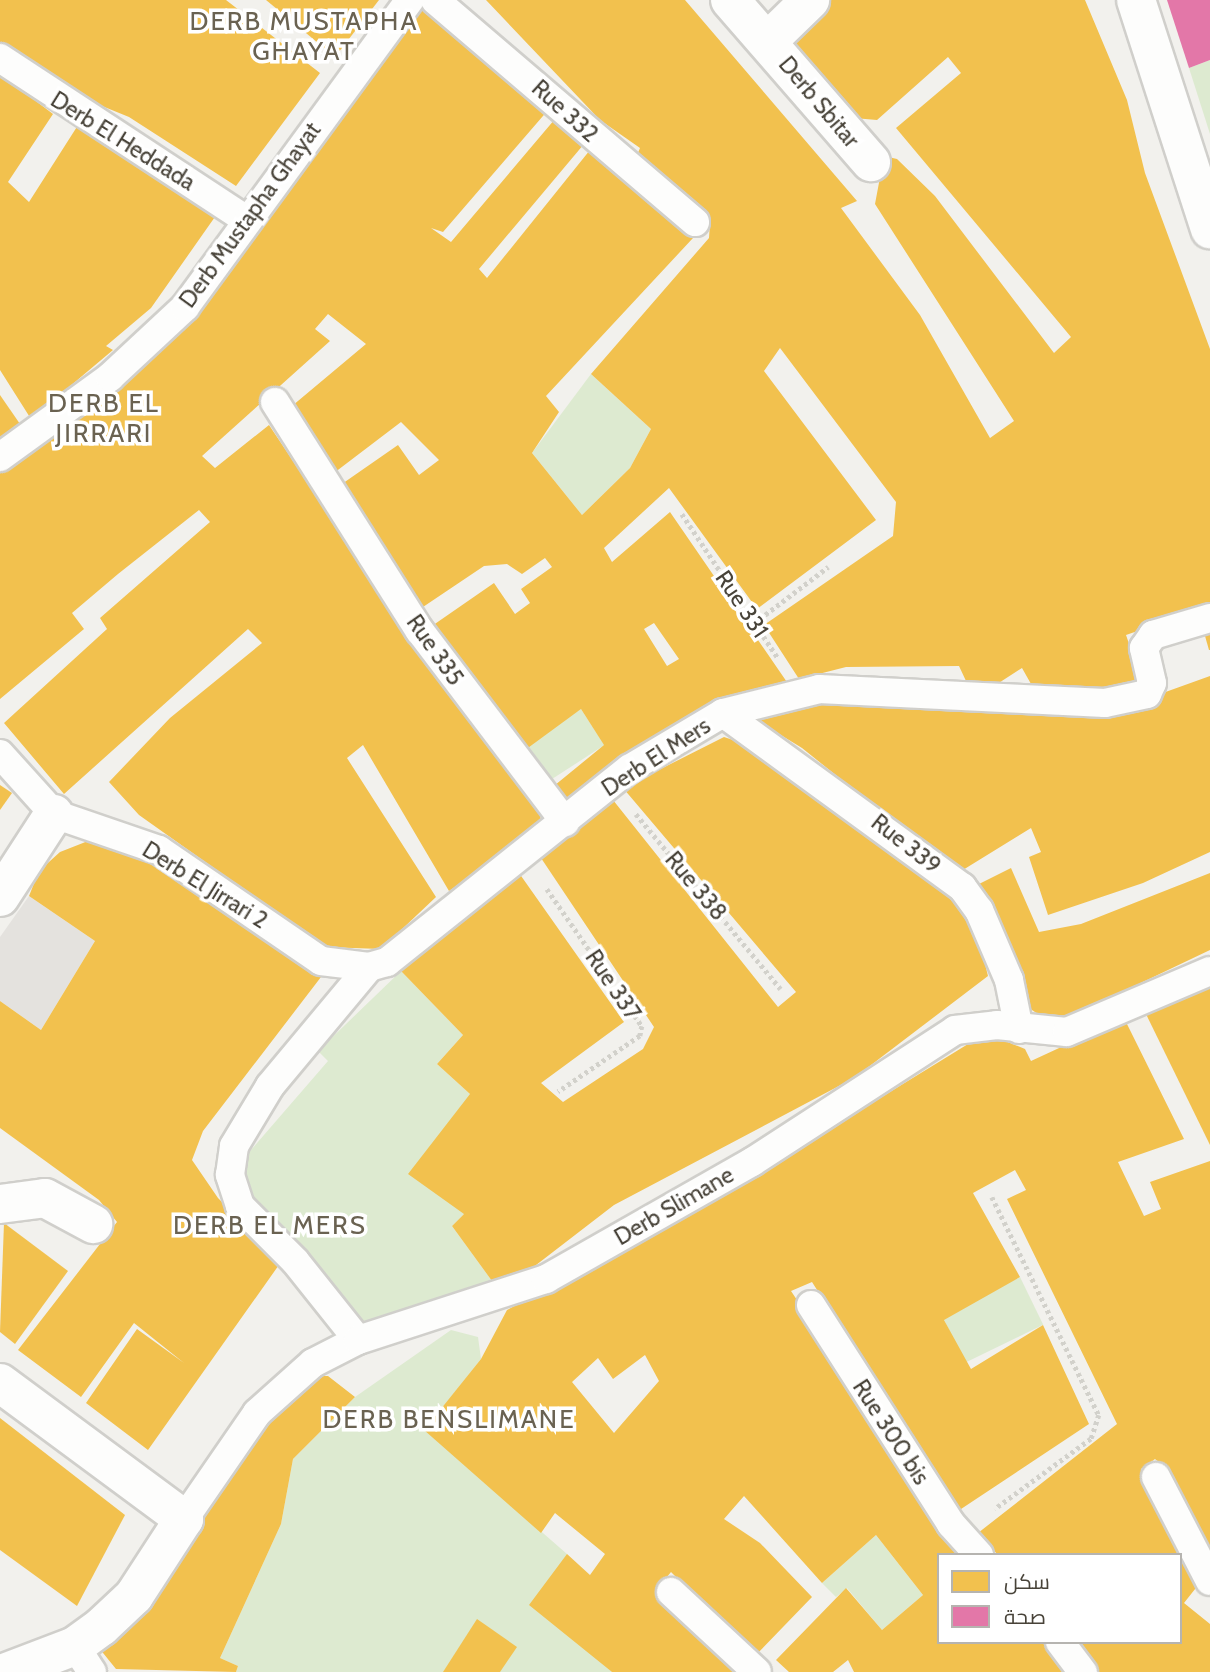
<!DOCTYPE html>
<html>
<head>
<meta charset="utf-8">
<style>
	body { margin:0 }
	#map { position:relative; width:1210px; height:1672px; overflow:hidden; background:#f2f1ed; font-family:Cabin,Cairo,sans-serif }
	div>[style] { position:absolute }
	.green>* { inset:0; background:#ddead0; transform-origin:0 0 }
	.parking>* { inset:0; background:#e4e2de }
	.homes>* { inset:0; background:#f2c14e }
	.health>* { inset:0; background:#e377a8 }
	.path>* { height:4.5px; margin-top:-2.25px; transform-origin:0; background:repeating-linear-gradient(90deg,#d2d1cb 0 3.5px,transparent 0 7px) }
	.roads { filter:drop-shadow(2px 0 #d0cfcb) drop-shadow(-2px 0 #d0cfcb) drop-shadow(0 2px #d0cfcb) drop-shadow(0 -2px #d0cfcb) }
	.service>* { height:28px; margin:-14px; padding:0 14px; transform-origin:14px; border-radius:14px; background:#fdfdfc }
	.minor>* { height:38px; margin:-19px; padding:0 19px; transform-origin:19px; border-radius:19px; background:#fdfdfc }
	span { translate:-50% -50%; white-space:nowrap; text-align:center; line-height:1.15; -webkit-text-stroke:7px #fff; paint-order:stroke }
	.street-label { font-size:23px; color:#484339 }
	.quarter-label { font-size:26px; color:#6a6251; letter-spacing:2px }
	.legend { position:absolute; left:937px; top:1553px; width:245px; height:91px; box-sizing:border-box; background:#fff; border:2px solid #b6b4b0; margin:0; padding:9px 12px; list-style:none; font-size:21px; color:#484339 }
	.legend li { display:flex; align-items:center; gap:14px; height:35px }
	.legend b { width:35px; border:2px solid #b6b4b0 }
</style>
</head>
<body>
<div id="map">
	<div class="green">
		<i style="clip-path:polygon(1210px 60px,1210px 134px,1189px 68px)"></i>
		<i style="clip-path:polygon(591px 374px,651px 429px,630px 468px,582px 515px,532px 453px)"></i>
		<i style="left:581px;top:709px;width:43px;height:74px;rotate:57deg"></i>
		<i style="clip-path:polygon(401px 971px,463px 1035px,437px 1064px,470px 1094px,464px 1214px,452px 1226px,492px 1281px,364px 1322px,248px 1197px,241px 1173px,244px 1158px,328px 1061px,318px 1051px)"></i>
		<i style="left:1020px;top:1277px;width:53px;height:87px;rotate:64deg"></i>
		<i style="clip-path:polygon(451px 1330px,478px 1337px,481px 1359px,425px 1430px,567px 1554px,600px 1661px,612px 1672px,236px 1672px,238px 1666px,220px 1658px,281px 1524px,293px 1459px,355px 1397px)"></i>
		<i style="clip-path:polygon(876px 1535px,923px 1595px,882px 1630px,847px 1588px,836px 1597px,822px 1583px)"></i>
	</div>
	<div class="parking">
		<i style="clip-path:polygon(29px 896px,95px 941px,41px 1030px,0 1001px,0 937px)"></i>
	</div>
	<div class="homes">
		<i style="clip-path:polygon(0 0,226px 0,320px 73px,236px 186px,129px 117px,75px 95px,0 42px)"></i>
		<i style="clip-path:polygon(266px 0,379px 0,335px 57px)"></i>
		<i style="clip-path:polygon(evenodd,421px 0,549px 109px,443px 232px,431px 228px,451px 242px,555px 119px,584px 144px,479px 269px,487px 278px,590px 150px,693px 238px,546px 396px,559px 412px,532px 453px,582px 515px,630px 468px,651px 429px,591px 374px,709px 238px,710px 223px,635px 160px,640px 148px,600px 120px,486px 0,685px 0,857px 201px,841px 208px,920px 315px,990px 438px,1014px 421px,875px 204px,884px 156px,897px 159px,935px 196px,1054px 353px,1071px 337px,896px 128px,961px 73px,948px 57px,877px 120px,842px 117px,784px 42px,828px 0,1085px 0,1127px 100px,1145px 173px,1210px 349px,1210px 606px,1126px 635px,1136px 664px,1136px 680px,1127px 688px,1068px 697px,1035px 691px,1022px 668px,991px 688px,966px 681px,959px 666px,846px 667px,799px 679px,764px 625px,893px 536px,896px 502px,780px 348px,764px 371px,876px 520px,757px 609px,669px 488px,604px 548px,612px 562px,670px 512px,791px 688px,563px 807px,549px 790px,604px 745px,581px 709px,521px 753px,429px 628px,494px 583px,515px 614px,530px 603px,521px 589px,552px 567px,545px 558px,522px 574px,507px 564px,484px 566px,420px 609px,339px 486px,398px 445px,419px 475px,439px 460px,401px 422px,330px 476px,292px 406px,366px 344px,328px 314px,315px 329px,330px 341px,202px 456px,215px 468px,269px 425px,440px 681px,539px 811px,543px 828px,449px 891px,363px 745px,347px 758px,436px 897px,381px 949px,325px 947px,139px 815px,109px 782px,170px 718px,262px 643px,248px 629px,64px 794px,4px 723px,107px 629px,100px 618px,210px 522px,199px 510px,118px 574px,72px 613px,84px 629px,0 699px,0 471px,212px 289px,421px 0,654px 623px,679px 659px,667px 666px,644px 629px,654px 623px)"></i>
		<i style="clip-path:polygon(0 74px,53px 114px,8px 182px,29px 202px,80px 122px,217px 214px,151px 308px,106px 346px,113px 350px,31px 419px,0 370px)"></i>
		<i style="clip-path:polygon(0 395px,20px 424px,0 438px)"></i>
		<i style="clip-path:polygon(1210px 627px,1210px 650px,1209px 650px,1203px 629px)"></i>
		<i style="clip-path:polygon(1210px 676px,1210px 852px,1143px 883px,1048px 915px,1029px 857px,1041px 852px,1031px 828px,958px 873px,802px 748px,748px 715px,813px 703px,1022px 707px,1096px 717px)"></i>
		<i style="clip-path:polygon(724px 737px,751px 746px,952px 893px,975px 924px,988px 976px,854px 1078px,614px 1205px,527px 1272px,492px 1281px,452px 1226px,464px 1214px,408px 1174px,470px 1094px,437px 1064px,463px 1035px,401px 971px,457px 917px,519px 873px,624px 1022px,541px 1083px,563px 1102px,643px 1049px,654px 1027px,539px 855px,613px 800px,778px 1007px,796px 992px,623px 788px)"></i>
		<i style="clip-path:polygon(0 785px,12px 793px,0 810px)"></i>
		<i style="clip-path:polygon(88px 841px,112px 843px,153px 860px,321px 977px,203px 1131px,192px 1160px,218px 1198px,281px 1262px,148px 1450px,86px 1403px,137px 1329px,184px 1363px,134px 1323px,81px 1397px,18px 1350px,117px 1222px,99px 1200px,0 1128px,0 1001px,41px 1030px,95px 941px,29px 896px,39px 871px,60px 852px)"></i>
		<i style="clip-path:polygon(1011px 868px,1039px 932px,1081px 924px,1210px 873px,1210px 950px,1061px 1021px,1047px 1020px,1029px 1008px,975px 886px)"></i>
		<i style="clip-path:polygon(1210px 982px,1210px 1145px,1144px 1010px)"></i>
		<i style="clip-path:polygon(evenodd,1124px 1018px,1184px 1139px,1118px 1162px,1144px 1216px,1161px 1209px,1150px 1182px,1210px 1161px,1210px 1558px,1168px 1470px,1155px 1459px,1141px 1469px,1199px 1584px,1184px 1603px,1210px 1624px,1210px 1672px,1098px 1672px,1073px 1642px,1180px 1642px,1180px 1555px,998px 1555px,978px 1533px,1117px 1424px,1007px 1199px,1026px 1190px,1015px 1170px,973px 1193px,1020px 1277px,944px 1320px,971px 1369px,1043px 1325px,1089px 1424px,958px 1511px,812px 1282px,791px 1291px,967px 1555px,939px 1555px,939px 1642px,1045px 1642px,1072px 1672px,854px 1672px,848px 1660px,833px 1672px,789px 1672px,776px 1660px,846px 1588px,882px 1630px,923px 1595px,876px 1535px,822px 1583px,744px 1496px,724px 1519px,760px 1543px,812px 1597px,755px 1656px,671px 1572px,657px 1589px,742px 1672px,612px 1672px,529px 1605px,567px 1554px,590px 1575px,605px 1554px,555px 1513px,541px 1533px,424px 1430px,481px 1359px,507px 1310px,735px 1187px,986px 1033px,1025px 1049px,1031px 1061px,1124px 1018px,645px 1355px,659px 1381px,614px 1433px,572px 1382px,598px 1358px,613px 1379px,645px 1355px)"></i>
		<i style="clip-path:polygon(4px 1223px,68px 1271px,15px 1344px,0 1332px)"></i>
		<i style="clip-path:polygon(312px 1376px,328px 1376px,355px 1397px,293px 1459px,281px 1524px,220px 1658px,238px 1666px,236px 1672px,116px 1669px,99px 1648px,250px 1435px)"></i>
		<i style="clip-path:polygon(0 1418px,125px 1515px,77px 1606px,0 1550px)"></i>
		<i style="clip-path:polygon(477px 1619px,517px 1647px,500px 1672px,443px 1672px)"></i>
	</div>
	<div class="health">
		<i style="clip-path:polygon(1167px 0,1210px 0,1210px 60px,1189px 68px)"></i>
	</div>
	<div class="path">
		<i style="left:682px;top:514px;width:173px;rotate:56.3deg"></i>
		<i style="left:754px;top:623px;width:93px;rotate:-37.1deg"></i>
		<i style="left:636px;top:814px;width:227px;rotate:50.4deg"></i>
		<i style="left:547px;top:889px;width:167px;rotate:55.3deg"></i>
		<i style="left:642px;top:1026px;width:10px;rotate:101deg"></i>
		<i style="left:640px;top:1036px;width:99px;rotate:145.7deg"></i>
		<i style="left:992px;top:1197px;width:243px;rotate:63.9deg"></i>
		<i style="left:1099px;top:1415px;width:25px;rotate:108deg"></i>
		<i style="left:1091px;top:1439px;width:119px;rotate:143.9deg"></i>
	</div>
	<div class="roads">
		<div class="service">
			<i style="left:435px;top:0;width:342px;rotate:40.5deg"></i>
			<i style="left:0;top:58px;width:295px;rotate:33.3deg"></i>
			<i style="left:275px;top:402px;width:271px;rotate:57.7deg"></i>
			<i style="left:420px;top:631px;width:240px;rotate:52.8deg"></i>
			<i style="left:0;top:457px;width:136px;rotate:-36deg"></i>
			<i style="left:110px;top:377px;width:103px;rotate:-43deg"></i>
			<i style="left:185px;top:307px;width:381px;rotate:-53.8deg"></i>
			<i style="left:723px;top:713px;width:296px;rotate:36.1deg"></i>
			<i style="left:962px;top:887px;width:29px;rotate:54deg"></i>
			<i style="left:979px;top:910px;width:76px;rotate:66.8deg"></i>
			<i style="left:1009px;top:980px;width:50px;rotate:78.5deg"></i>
			<i style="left:0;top:754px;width:81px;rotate:48deg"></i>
			<i style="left:54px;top:814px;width:111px;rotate:18.9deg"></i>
			<i style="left:159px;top:850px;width:196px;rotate:34.4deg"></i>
			<i style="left:321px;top:961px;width:48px;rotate:7.1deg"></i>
			<i style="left:369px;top:967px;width:19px;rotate:-16deg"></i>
			<i style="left:387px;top:962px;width:310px;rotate:-38.6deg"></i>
			<i style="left:629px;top:769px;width:109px;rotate:-30.8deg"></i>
			<i style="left:723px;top:713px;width:99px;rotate:-14deg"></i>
			<i style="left:819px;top:689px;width:286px;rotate:2.8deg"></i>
			<i style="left:1105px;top:703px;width:43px;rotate:-12.1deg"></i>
			<i style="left:1147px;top:694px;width:12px;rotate:-66deg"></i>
			<i style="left:1152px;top:683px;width:36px;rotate:-103deg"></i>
			<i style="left:1144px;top:648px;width:16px;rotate:-55deg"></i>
			<i style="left:1153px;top:635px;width:59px;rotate:-16.6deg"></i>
			<i style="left:811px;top:1305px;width:260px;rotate:57.4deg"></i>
			<i style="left:951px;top:1524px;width:42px;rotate:47.9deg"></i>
			<i style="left:358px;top:1340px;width:101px;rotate:-128.6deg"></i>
			<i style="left:295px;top:1261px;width:78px;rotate:-135deg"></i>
			<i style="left:240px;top:1206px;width:33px;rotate:-108deg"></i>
			<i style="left:230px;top:1175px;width:29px;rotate:-82deg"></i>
			<i style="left:234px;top:1146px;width:70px;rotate:-59deg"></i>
			<i style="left:270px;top:1086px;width:155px;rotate:-50.2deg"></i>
			<i style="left:1156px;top:1477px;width:117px;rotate:62.6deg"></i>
			<i style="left:184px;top:1519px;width:129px;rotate:-55.4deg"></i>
			<i style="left:257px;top:1413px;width:75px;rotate:-41.8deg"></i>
			<i style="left:313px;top:1363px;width:51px;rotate:-27.1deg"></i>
			<i style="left:358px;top:1340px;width:198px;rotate:-18deg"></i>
			<i style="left:546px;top:1279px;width:237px;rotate:-29.6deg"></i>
			<i style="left:752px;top:1162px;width:242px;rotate:-33deg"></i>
			<i style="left:955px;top:1030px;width:42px;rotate:-6.8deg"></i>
			<i style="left:997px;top:1025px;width:70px;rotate:5.7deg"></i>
			<i style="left:1067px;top:1032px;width:155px;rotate:-23.1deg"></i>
			<i style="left:671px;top:1592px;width:117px;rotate:42.9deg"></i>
			<i style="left:1060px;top:1642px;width:38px;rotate:53deg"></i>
			<i style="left:75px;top:1646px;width:31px;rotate:57deg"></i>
		</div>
		<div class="minor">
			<i style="left:730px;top:0;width:215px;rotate:49deg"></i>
			<i style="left:1136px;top:0;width:241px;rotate:72.1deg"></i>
			<i style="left:768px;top:41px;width:59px;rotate:-44.3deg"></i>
			<i style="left:0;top:897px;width:99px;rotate:-57deg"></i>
			<i style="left:0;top:1204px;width:45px;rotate:-7.6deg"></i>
			<i style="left:45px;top:1198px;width:55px;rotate:28.4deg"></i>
			<i style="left:0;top:1383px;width:229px;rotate:36.5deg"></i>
			<i style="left:184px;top:1519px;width:92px;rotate:123deg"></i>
			<i style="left:134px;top:1596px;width:45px;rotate:136.8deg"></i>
			<i style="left:101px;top:1627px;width:32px;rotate:144deg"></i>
			<i style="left:75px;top:1646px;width:73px;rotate:159.1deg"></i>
		</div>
	</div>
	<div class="street-label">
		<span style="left:819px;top:102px;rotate:50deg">Derb Sbitar</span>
		<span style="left:565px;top:111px;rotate:42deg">Rue 332</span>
		<span style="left:123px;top:141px;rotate:32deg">Derb El Heddada</span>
		<span style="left:250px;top:215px;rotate:-54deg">Derb Mustapha Ghayat</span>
		<span style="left:742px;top:604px;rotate:56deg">Rue 331</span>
		<span style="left:435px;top:650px;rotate:55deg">Rue 335</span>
		<span style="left:656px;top:757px;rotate:-33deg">Derb El Mers</span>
		<span style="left:906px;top:844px;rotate:38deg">Rue 339</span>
		<span style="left:205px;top:885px;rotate:32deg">Derb El Jirrari 2</span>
		<span style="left:696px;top:886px;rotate:50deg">Rue 338</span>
		<span style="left:613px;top:985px;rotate:56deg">Rue 337</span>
		<span style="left:674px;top:1206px;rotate:-30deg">Derb Slimane</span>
		<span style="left:891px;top:1432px;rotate:57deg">Rue 300 bis</span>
	</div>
	<div class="quarter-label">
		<span style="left:304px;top:37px">DERB MUSTAPHA<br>GHAYAT</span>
		<span style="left:104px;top:419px">DERB EL<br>JIRRARI</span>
		<span style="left:270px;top:1226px">DERB EL MERS</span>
		<span style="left:449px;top:1420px">DERB BENSLIMANE</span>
	</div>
	<ul class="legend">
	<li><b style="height:19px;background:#f2c14e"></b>سكن</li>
	<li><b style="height:19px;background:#e377a8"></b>صحة</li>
	</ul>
</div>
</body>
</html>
